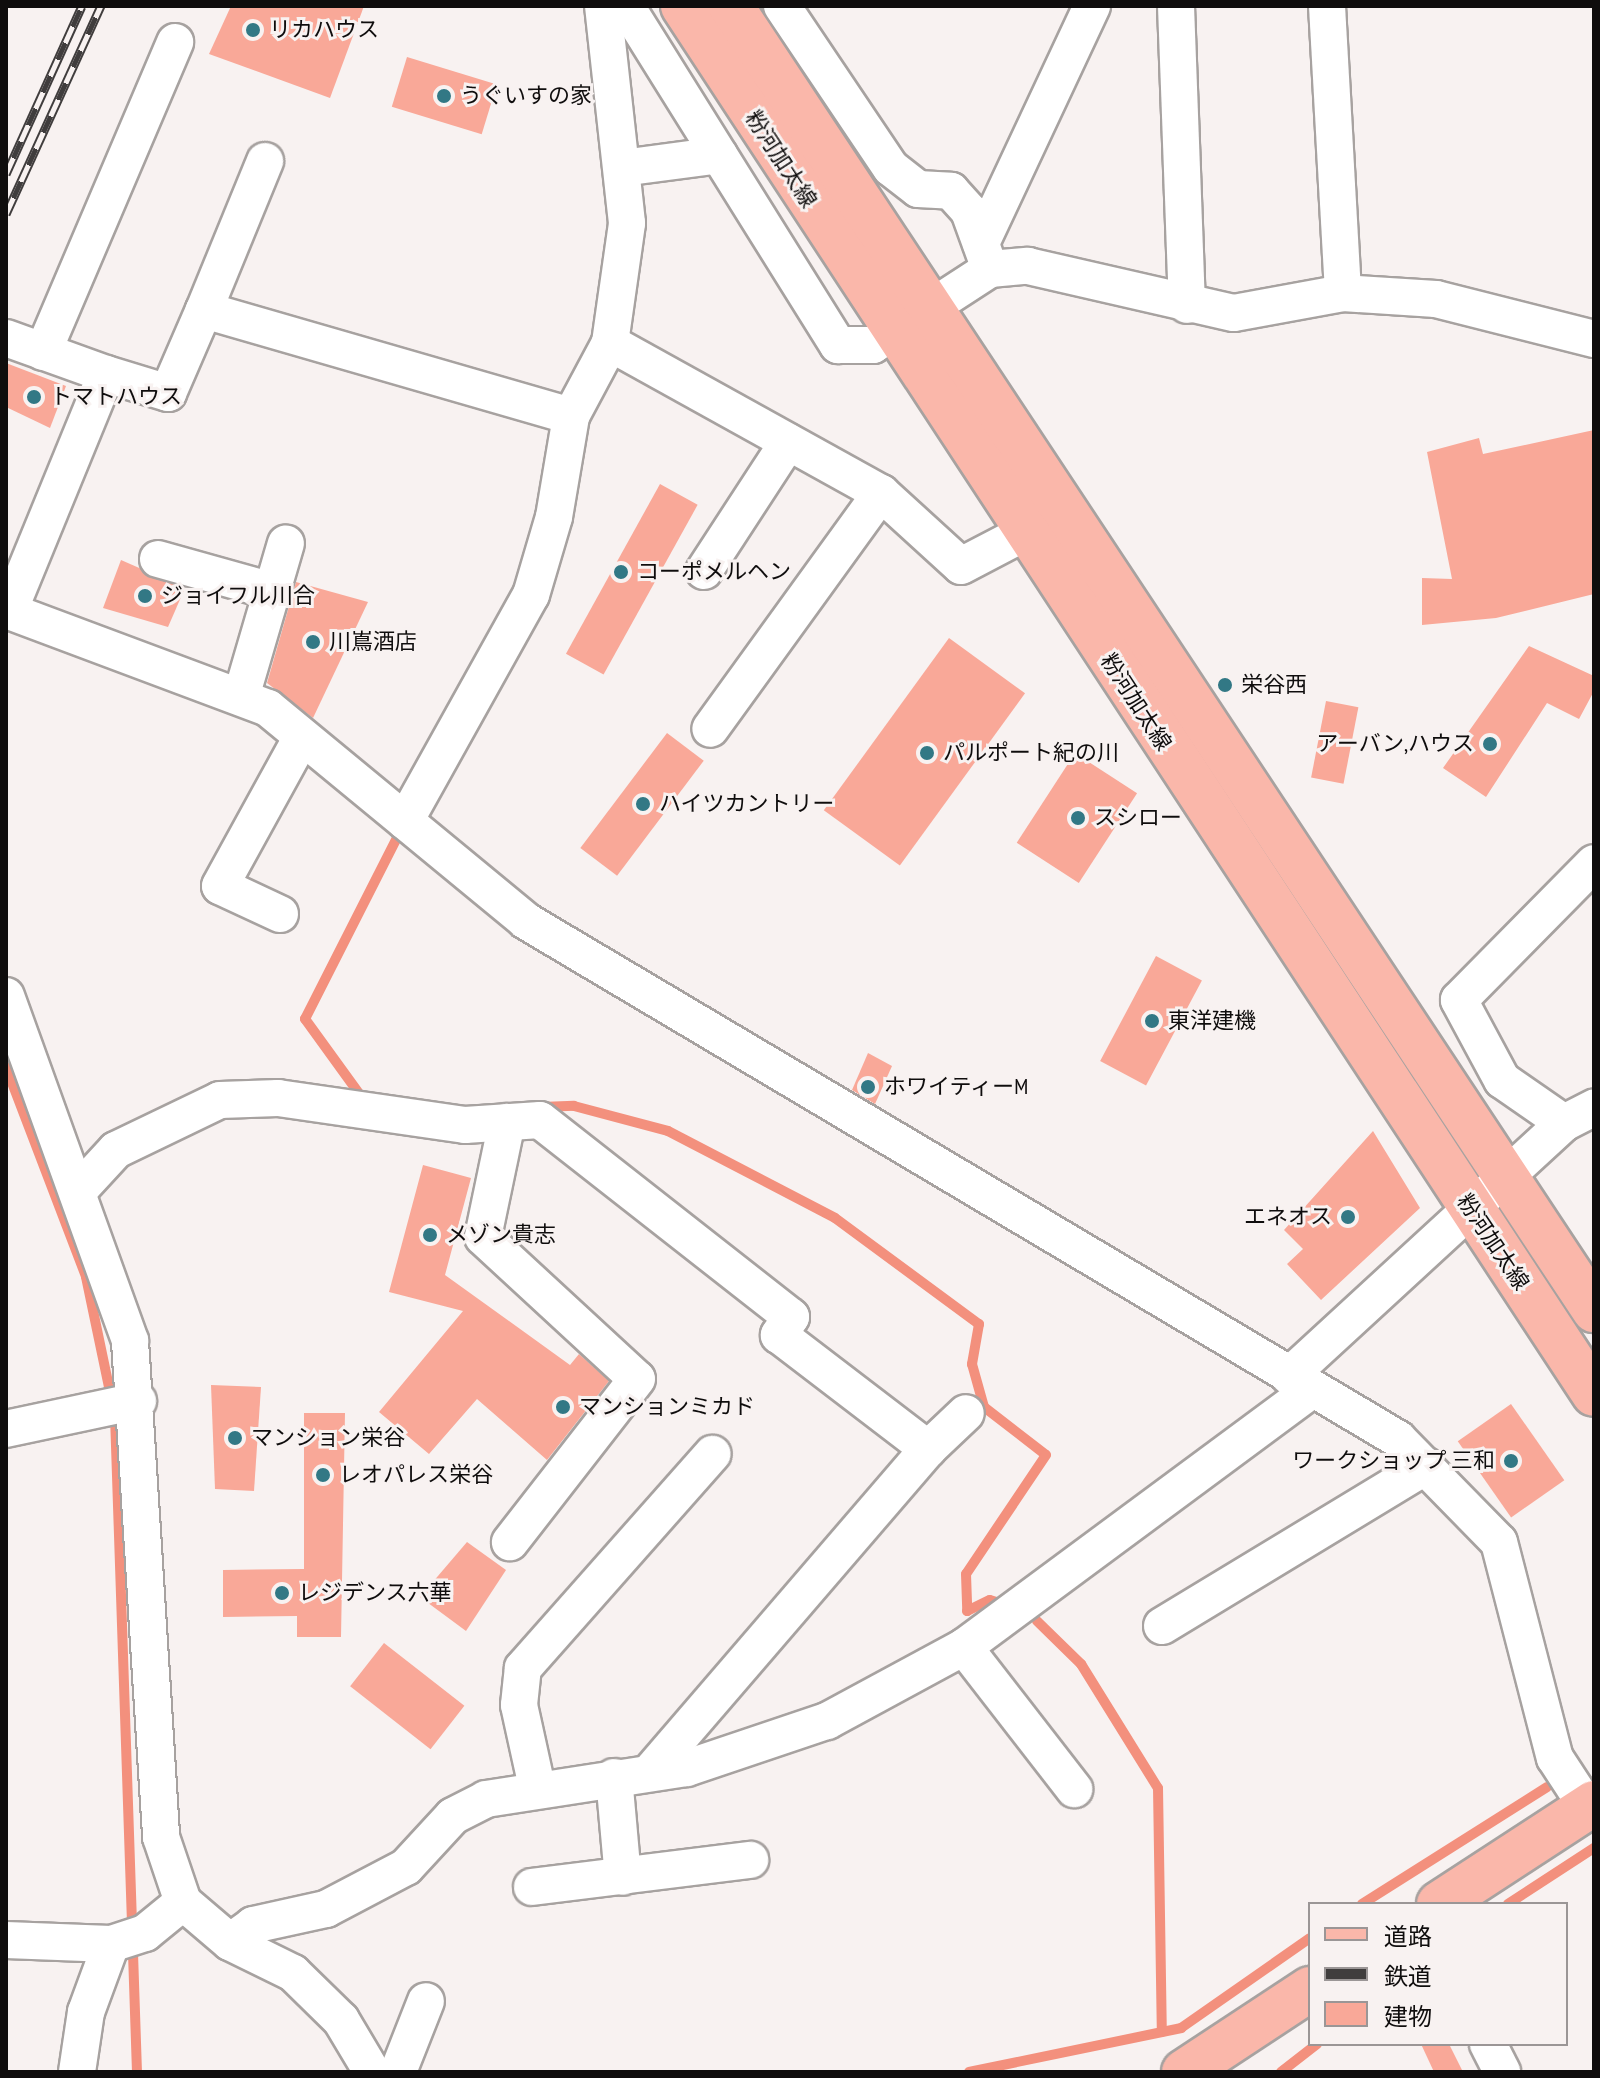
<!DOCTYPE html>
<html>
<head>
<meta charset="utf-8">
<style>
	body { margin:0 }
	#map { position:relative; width:1600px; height:2078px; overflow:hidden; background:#f8f2f1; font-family:"PT Sans Narrow","Noto Sans JP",sans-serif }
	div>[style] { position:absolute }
	.stream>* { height:10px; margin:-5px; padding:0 5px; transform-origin:5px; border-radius:5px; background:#f3907d }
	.building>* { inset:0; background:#f9a898; transform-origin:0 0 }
	.roads { filter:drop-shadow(2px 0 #a7a2a0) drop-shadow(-2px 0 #a7a2a0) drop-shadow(0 2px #a7a2a0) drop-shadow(0 -2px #a7a2a0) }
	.minor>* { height:36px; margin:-18px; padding:0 18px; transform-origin:18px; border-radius:18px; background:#fff }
	.primary>* { height:44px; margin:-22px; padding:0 22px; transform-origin:22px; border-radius:22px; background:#fab7aa }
	.rail>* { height:9px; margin-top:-4.5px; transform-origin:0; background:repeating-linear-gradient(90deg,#f8f2f1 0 18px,#403d3d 0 36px); box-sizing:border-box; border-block:2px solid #403d3d }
	.dots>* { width:22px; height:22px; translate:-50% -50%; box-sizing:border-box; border:4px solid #f8f2f1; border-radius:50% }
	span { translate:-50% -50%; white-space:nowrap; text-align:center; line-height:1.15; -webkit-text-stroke:6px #f8f2f1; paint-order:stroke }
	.poi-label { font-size:22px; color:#0f0d0d }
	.left { translate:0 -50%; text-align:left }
	.right { translate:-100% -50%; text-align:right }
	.street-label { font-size:22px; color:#0f0d0d }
	.frame { position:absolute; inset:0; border:8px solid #0f0d0d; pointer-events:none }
	.legend { position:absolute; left:1308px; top:1902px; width:260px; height:144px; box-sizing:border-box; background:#f8f2f1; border:2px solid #9b9696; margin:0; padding:10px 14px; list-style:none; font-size:24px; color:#0f0d0d }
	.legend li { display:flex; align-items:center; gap:16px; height:40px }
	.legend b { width:40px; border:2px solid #9b9696 }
</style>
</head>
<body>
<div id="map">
	<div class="stream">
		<i style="left:6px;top:1067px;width:225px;rotate:69.1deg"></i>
		<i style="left:86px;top:1277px;width:142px;rotate:78.2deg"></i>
		<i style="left:115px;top:1416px;width:656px;rotate:88.08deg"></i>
		<i style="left:363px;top:1099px;width:99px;rotate:-125.9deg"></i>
		<i style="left:305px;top:1019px;width:205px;rotate:-63.1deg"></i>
		<i style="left:541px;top:1107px;width:33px;rotate:-2deg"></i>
		<i style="left:574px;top:1106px;width:97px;rotate:14.9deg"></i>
		<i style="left:668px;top:1131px;width:188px;rotate:27.5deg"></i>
		<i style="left:835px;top:1218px;width:179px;rotate:36.4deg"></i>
		<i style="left:979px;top:1324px;width:41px;rotate:99.9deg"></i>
		<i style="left:972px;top:1364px;width:45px;rotate:74.4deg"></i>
		<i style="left:984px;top:1407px;width:78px;rotate:37.7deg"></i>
		<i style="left:1046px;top:1455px;width:143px;rotate:123.9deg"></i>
		<i style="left:966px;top:1574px;width:37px;rotate:88deg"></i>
		<i style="left:967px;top:1611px;width:25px;rotate:-26deg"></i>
		<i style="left:990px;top:1600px;width:10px;rotate:17deg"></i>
		<i style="left:1037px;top:1621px;width:62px;rotate:44.3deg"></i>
		<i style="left:1081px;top:1664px;width:146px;rotate:58.2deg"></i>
		<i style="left:1158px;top:1788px;width:244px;rotate:89.1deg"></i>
		<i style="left:1362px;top:1904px;width:219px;rotate:-32.3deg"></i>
		<i style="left:1508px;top:1904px;width:103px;rotate:-33.1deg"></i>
		<i style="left:969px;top:2072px;width:217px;rotate:-11.7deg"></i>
		<i style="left:1181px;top:2028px;width:157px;rotate:-34.9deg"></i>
		<i style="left:1281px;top:2072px;width:46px;rotate:-37.9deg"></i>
	</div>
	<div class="building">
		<i style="clip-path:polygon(231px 6px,364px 6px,330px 98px,209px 54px)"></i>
		<i style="left:407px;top:57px;width:94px;height:52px;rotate:17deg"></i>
		<i style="clip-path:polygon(6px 363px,66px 386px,50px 428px,6px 407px)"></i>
		<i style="clip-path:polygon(1594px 430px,1594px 594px,1496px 618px,1422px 625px,1422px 578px,1452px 579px,1427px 452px,1479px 438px,1483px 454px)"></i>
		<i style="left:660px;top:484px;width:43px;height:194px;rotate:29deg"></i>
		<i style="clip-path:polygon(121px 560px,185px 588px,168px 627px,103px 608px)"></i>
		<i style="clip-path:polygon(296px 582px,368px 602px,313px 718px,267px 683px)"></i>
		<i style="left:949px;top:638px;width:94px;height:213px;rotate:36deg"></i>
		<i style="clip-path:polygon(1529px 646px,1594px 676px,1594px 691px,1579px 719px,1547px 703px,1486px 797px,1443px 768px)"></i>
		<i style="left:1326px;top:701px;width:33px;height:78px;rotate:11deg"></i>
		<i style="left:667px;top:733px;width:46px;height:144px;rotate:37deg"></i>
		<i style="left:1075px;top:753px;width:74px;height:107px;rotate:33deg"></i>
		<i style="left:1156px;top:956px;width:52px;height:119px;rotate:28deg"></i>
		<i style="clip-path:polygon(868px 1053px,892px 1066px,875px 1104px,852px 1090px)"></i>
		<i style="clip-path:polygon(1373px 1131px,1420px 1208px,1321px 1300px,1287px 1264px,1303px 1249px,1284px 1230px)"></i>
		<i style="clip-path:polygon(423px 1165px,471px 1178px,445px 1275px,570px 1365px,579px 1354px,609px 1381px,547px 1460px,477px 1399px,429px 1454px,379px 1412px,463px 1311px,389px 1292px)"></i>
		<i style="clip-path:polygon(211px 1385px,261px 1387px,254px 1491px,215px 1489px)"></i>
		<i style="left:1511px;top:1404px;width:93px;height:65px;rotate:55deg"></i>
		<i style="clip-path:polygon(304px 1413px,345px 1413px,341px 1637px,297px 1637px,297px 1616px,223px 1617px,223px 1570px,304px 1569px)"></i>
		<i style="clip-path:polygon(467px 1542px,506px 1570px,466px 1631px,420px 1597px)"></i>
		<i style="left:384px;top:1643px;width:102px;height:55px;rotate:38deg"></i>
		<i style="clip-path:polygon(1421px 2044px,1449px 2044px,1463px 2072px,1434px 2072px)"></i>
	</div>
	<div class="roads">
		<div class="minor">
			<i style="left:626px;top:6px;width:400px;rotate:58deg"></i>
			<i style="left:838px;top:345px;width:35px"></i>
			<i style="left:873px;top:345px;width:140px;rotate:-33deg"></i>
			<i style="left:990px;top:269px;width:38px;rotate:-5deg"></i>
			<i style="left:1028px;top:266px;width:211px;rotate:12.9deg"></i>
			<i style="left:1234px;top:313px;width:111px;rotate:-10.4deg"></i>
			<i style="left:1343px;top:293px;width:93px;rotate:3.7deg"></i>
			<i style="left:1436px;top:299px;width:163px;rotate:14.2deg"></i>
			<i style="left:782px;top:6px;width:195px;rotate:56.1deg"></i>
			<i style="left:891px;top:168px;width:34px;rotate:38deg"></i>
			<i style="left:918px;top:189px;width:33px;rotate:3deg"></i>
			<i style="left:951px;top:191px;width:27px;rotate:48deg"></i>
			<i style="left:969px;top:211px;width:62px;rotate:70.1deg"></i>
			<i style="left:1176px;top:6px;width:299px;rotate:87.9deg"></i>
			<i style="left:1327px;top:6px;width:287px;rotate:86.8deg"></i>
			<i style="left:622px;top:168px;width:98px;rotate:-7.6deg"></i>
			<i style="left:981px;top:243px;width:262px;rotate:-64.9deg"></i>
			<i style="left:204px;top:310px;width:161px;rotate:-67.7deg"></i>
			<i style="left:6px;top:338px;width:106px;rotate:19.8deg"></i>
			<i style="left:610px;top:343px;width:310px;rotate:29deg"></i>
			<i style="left:881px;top:493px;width:291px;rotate:125.9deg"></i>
			<i style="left:43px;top:352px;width:337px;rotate:-66.9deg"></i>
			<i style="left:881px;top:493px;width:108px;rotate:42.4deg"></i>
			<i style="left:961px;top:566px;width:71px;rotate:-27.6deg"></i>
			<i style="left:158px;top:559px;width:118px;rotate:15.7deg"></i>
			<i style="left:704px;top:571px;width:154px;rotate:-56.9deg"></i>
			<i style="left:6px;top:610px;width:280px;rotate:20.5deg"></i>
			<i style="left:268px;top:708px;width:335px;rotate:39.5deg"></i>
			<i style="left:526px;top:921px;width:1014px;rotate:30.71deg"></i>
			<i style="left:1398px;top:1439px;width:144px;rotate:45.6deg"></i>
			<i style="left:1499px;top:1542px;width:223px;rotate:75.5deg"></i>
			<i style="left:1555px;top:1758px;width:59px;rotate:56.9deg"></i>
			<i style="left:9px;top:611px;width:256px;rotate:-67.7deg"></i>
			<i style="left:106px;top:374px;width:65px;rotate:17deg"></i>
			<i style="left:168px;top:393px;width:90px;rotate:-66.6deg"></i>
			<i style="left:204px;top:310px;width:382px;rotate:16.1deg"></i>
			<i style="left:241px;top:697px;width:160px;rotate:-73.7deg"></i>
			<i style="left:405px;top:821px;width:259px;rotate:-60.9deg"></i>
			<i style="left:531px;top:595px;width:81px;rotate:-73.6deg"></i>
			<i style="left:554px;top:517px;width:102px;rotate:-80.4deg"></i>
			<i style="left:571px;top:416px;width:83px;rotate:-61.9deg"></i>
			<i style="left:610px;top:343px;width:121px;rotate:-81.9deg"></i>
			<i style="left:627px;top:223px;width:218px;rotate:-96.3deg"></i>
			<i style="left:280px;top:914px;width:66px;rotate:-155deg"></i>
			<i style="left:220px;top:886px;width:170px;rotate:-61.2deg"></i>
			<i style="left:6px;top:996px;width:367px;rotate:70.2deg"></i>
			<i style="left:130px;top:1341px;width:497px;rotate:86.4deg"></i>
			<i style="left:161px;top:1837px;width:69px;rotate:71.3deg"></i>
			<i style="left:183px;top:1902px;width:62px;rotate:40.4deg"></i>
			<i style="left:230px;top:1942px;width:70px;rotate:26.2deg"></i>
			<i style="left:293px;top:1973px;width:67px;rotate:44.4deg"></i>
			<i style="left:341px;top:2020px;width:61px;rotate:59.2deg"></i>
			<i style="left:507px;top:1122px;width:117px;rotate:101.8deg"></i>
			<i style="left:483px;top:1237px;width:209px;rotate:42.7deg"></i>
			<i style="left:637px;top:1379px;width:207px;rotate:127.9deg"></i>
			<i style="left:1564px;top:1123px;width:75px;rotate:-145.3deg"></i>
			<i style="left:1502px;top:1080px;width:91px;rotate:-118.3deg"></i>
			<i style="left:1459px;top:1000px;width:192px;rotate:-45.4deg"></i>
			<i style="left:80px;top:1189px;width:53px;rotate:-47.3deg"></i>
			<i style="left:116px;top:1150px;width:115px;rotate:-25.7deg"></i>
			<i style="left:220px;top:1100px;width:58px;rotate:-2deg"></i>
			<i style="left:278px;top:1098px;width:189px;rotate:8.2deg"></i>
			<i style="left:465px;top:1125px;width:75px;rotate:-3.8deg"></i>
			<i style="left:540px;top:1120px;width:319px;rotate:38.1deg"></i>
			<i style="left:791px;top:1317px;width:22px;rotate:124deg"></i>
			<i style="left:779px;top:1335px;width:188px;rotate:37.4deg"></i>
			<i style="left:928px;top:1449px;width:52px;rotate:-43.5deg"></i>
			<i style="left:1289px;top:1376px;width:374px;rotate:-42.6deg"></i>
			<i style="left:1564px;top:1123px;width:34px;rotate:-27deg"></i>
			<i style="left:6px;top:1429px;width:135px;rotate:-12deg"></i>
			<i style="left:1162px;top:1626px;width:309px;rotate:-31.2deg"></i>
			<i style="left:964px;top:1647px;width:180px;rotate:52.2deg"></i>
			<i style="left:650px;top:1772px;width:426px;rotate:-49.3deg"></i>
			<i style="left:614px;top:1777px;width:100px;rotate:84.9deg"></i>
			<i style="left:537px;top:1787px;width:84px;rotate:-102.4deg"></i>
			<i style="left:519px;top:1705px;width:37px;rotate:-84deg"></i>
			<i style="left:523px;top:1668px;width:286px;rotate:-48.5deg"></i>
			<i style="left:532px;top:1887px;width:220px;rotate:-7.1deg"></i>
			<i style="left:6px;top:1940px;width:105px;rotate:2.2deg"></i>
			<i style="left:230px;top:1942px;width:29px;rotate:-36deg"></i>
			<i style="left:253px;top:1925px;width:75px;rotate:-12.4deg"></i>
			<i style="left:326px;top:1909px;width:90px;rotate:-27.7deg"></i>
			<i style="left:406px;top:1867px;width:69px;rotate:-47.3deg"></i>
			<i style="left:453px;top:1816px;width:37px;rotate:-27deg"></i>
			<i style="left:486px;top:1799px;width:203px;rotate:-8.8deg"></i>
			<i style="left:687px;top:1768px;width:148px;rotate:-18.6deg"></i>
			<i style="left:827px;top:1721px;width:156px;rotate:-28.4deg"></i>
			<i style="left:964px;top:1647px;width:432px;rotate:-36.5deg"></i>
			<i style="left:1488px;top:2044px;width:31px;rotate:63deg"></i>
			<i style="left:77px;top:2072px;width:61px;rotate:-81.5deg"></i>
			<i style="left:86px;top:2012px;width:72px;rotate:-69.8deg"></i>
			<i style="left:111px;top:1944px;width:36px;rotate:-18deg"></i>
			<i style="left:145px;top:1933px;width:49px;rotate:-39.2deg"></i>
			<i style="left:398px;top:2072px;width:76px;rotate:-68.5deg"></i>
		</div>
		<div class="primary">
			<i style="left:683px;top:6px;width:1660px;rotate:56.72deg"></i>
			<i style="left:731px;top:6px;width:1564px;rotate:56.5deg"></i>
			<i style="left:1439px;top:1904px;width:185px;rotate:-33.1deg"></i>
			<i style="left:1184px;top:2072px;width:151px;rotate:-33.4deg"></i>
		</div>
	</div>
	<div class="rail">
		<i style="left:6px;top:174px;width:184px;rotate:-65.7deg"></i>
		<i style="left:6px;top:214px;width:229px;rotate:-65.5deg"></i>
	</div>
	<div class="dots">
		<i style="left:253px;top:30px;background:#327885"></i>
		<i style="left:444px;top:96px;background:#327885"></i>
		<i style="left:34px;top:397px;background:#327885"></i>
		<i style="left:621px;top:572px;background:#327885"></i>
		<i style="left:145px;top:596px;background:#327885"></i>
		<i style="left:313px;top:642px;background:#327885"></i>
		<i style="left:1225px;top:685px;background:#327885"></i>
		<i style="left:1490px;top:744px;background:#327885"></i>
		<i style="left:927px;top:753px;background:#327885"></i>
		<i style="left:643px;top:804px;background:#327885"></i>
		<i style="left:1078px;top:818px;background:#327885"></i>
		<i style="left:1152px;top:1021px;background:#327885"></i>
		<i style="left:868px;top:1087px;background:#327885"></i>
		<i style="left:1348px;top:1217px;background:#327885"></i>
		<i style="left:430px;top:1235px;background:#327885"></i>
		<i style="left:563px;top:1407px;background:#327885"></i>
		<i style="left:235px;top:1438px;background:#327885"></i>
		<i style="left:1511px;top:1461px;background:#327885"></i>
		<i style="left:323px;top:1475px;background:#327885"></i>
		<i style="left:282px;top:1593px;background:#327885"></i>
	</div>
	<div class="poi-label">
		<span class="left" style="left:269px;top:30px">リカハウス</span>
		<span class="left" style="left:460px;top:96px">うぐいすの家</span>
		<span class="left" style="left:50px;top:397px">トマトハウス</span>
		<span class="left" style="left:637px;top:572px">コーポメルヘン</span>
		<span class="left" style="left:161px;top:596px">ジョイフル川合</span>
		<span class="left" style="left:329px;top:642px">川嶌酒店</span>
		<span class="left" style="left:1241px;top:685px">栄谷西</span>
		<span class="right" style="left:1474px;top:744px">アーバン,ハウス</span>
		<span class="left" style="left:943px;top:753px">パルポート紀の川</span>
		<span class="left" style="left:659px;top:804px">ハイツカントリー</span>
		<span class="left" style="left:1094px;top:818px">スシロー</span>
		<span class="left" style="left:1168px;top:1021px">東洋建機</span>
		<span class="left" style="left:884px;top:1087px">ホワイティーM</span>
		<span class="right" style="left:1332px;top:1217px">エネオス</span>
		<span class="left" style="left:446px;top:1235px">メゾン貴志</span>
		<span class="left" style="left:579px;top:1407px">マンションミカド</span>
		<span class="left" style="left:251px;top:1438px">マンション栄谷</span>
		<span class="right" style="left:1495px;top:1461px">ワークショップ 三和</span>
		<span class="left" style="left:339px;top:1475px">レオパレス栄谷</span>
		<span class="left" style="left:298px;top:1593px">レジデンス六華</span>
	</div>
	<div class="street-label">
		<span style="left:781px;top:159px;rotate:57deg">粉河加太線</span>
		<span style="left:1136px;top:702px;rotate:57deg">粉河加太線</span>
		<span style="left:1493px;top:1242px;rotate:56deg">粉河加太線</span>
	</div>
	<div class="frame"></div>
	<ul class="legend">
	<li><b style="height:10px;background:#fab7aa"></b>道路</li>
	<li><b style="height:10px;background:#403d3d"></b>鉄道</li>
	<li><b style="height:22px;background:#f9a898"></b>建物</li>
	</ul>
</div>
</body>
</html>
